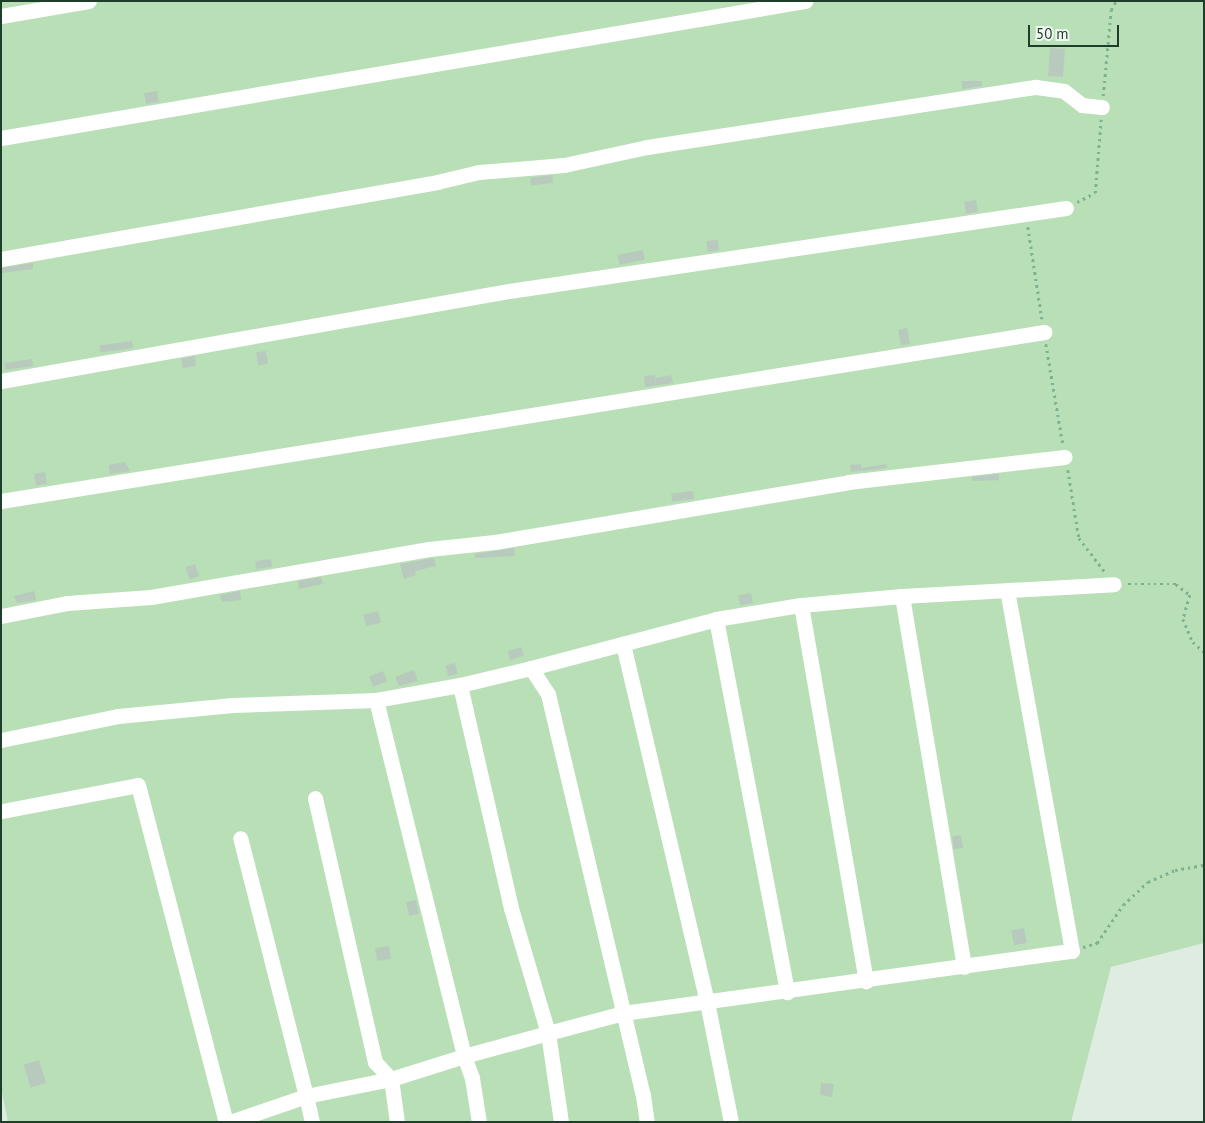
<!DOCTYPE html>
<html>
<head>
<meta charset="utf-8">
<style>
	body { margin:0 }
	#map { position:relative; width:1205px; height:1123px; overflow:hidden; background:#dfece2; font-family:"PT Sans",sans-serif }
	div>[style] { position:absolute }
	.green>* { inset:0; background:#b8dfb6 }
	.building>* { inset:0; background:#b7cabd; transform-origin:0 0 }
	.path>* { height:2.5px; margin-top:-1.25px; transform-origin:0; background:repeating-linear-gradient(90deg,#7db290 0 2.5px,transparent 0 6.5px) }
	.minor>* { height:15px; margin:-7.5px; padding:0 7.5px; transform-origin:7.5px; border-radius:7.5px; background:#fff }
	span { translate:-50% -50%; white-space:nowrap; text-align:center; line-height:1.15; -webkit-text-stroke:5px #f0f8f1; paint-order:stroke }
	.frame { position:absolute; inset:0; border:2px solid #1f3d2b; pointer-events:none }
	.scale { position:absolute; left:1028px; top:25px; width:91px; height:22px; box-sizing:border-box; border:2px solid #1f3d2b; border-top:0; padding-left:6px; font-size:15px; line-height:18px; white-space:nowrap; color:#1f3d2b; -webkit-text-stroke:4px #f0f8f1; paint-order:stroke }
</style>
</head>
<body>
<div id="map">
	<div class="green">
		<i style="clip-path:polygon(1px 1px,1204px 1px,1204px 943px,1111px 967px,1071px 1122px,8px 1122px,1px 1088px)"></i>
	</div>
	<div class="building">
		<i style="left:1050px;top:48px;width:15px;height:28px;rotate:4deg"></i>
		<i style="clip-path:polygon(962px 81px,982px 81px,982px 86px,962px 89px)"></i>
		<i style="left:157px;top:91px;width:11px;height:13px;rotate:80deg"></i>
		<i style="left:552px;top:175px;width:8px;height:22px;rotate:83deg"></i>
		<i style="left:976px;top:200px;width:12px;height:12px;rotate:81deg"></i>
		<i style="clip-path:polygon(718px 240px,719px 250px,708px 252px,706px 241px)"></i>
		<i style="left:643px;top:250px;width:10px;height:26px;rotate:79deg"></i>
		<i style="clip-path:polygon(33px 263px,33px 269px,1px 273px,1px 268px)"></i>
		<i style="left:907px;top:328px;width:16px;height:9px;rotate:79deg"></i>
		<i style="left:132px;top:341px;width:7px;height:33px;rotate:82deg"></i>
		<i style="left:266px;top:351px;width:13px;height:10px;rotate:81deg"></i>
		<i style="clip-path:polygon(195px 356px,196px 366px,183px 368px,181px 359px)"></i>
		<i style="left:32px;top:359px;width:7px;height:28px;rotate:82deg"></i>
		<i style="clip-path:polygon(655px 375px,656px 385px,656px 378px,671px 375px,673px 383px,645px 387px,644px 376px)"></i>
		<i style="clip-path:polygon(125px 462px,130px 471px,110px 474px,109px 465px)"></i>
		<i style="clip-path:polygon(861px 464px,861px 468px,886px 464px,887px 468px,851px 472px,850px 465px)"></i>
		<i style="left:45px;top:472px;width:12px;height:11px;rotate:81deg"></i>
		<i style="clip-path:polygon(999px 474px,999px 480px,972px 481px,972px 477px)"></i>
		<i style="left:693px;top:491px;width:8px;height:22px;rotate:83deg"></i>
		<i style="clip-path:polygon(514px 548px,515px 556px,475px 558px,475px 554px)"></i>
		<i style="clip-path:polygon(434px 558px,436px 566px,415px 571px,416px 575px,404px 579px,400px 564px)"></i>
		<i style="left:271px;top:559px;width:8px;height:16px;rotate:83deg"></i>
		<i style="left:195px;top:564px;width:13px;height:10px;rotate:72deg"></i>
		<i style="clip-path:polygon(321px 577px,323px 584px,299px 589px,298px 581px)"></i>
		<i style="clip-path:polygon(34px 591px,36px 600px,17px 603px,14px 596px)"></i>
		<i style="clip-path:polygon(240px 591px,241px 600px,222px 602px,220px 595px)"></i>
		<i style="left:751px;top:593px;width:10px;height:13px;rotate:79deg"></i>
		<i style="left:378px;top:611px;width:12px;height:15px;rotate:76deg"></i>
		<i style="left:521px;top:647px;width:9px;height:14px;rotate:72deg"></i>
		<i style="left:455px;top:663px;width:11px;height:10px;rotate:75deg"></i>
		<i style="clip-path:polygon(414px 670px,418px 681px,399px 686px,395px 677px)"></i>
		<i style="left:383px;top:671px;width:11px;height:15px;rotate:68deg"></i>
		<i style="left:961px;top:835px;width:13px;height:9px;rotate:81deg"></i>
		<i style="left:416px;top:900px;width:14px;height:10px;rotate:78deg"></i>
		<i style="left:1024px;top:928px;width:15px;height:13px;rotate:79deg"></i>
		<i style="left:389px;top:946px;width:13px;height:14px;rotate:81deg"></i>
		<i style="left:39px;top:1060px;width:24px;height:16px;rotate:73deg"></i>
		<i style="clip-path:polygon(821px 1083px,834px 1084px,832px 1097px,820px 1095px)"></i>
	</div>
	<div class="path">
		<i style="left:1103px;top:96px;width:86px;rotate:-84.7deg"></i>
		<i style="left:1111px;top:10px;width:10px;rotate:-61deg"></i>
		<i style="left:1077px;top:202px;width:20px;rotate:-27deg"></i>
		<i style="left:1095px;top:193px;width:74px;rotate:-85.4deg"></i>
		<i style="left:1028px;top:227px;width:93px;rotate:81.3deg"></i>
		<i style="left:1046px;top:344px;width:102px;rotate:80.4deg"></i>
		<i style="left:1068px;top:470px;width:69px;rotate:80.8deg"></i>
		<i style="left:1079px;top:538px;width:43px;rotate:52.6deg"></i>
		<i style="left:1128px;top:584px;width:48px"></i>
		<i style="left:1176px;top:584px;width:18px;rotate:38deg"></i>
		<i style="left:1190px;top:595px;width:25px;rotate:106deg"></i>
		<i style="left:1183px;top:619px;width:25px;rotate:67deg"></i>
		<i style="left:1193px;top:642px;width:15px;rotate:42deg"></i>
		<i style="left:1083px;top:947px;width:15px;rotate:-16deg"></i>
		<i style="left:1097px;top:943px;width:46px;rotate:-55.6deg"></i>
		<i style="left:1123px;top:905px;width:34px;rotate:-43deg"></i>
		<i style="left:1148px;top:882px;width:30px;rotate:-24deg"></i>
		<i style="left:1175px;top:870px;width:29px;rotate:-10deg"></i>
	</div>
	<div class="minor">
		<i style="left:1px;top:16px;width:89px;rotate:-9.7deg"></i>
		<i style="left:1px;top:138px;width:816px;rotate:-9.67deg"></i>
		<i style="left:1px;top:259px;width:443px;rotate:-10deg"></i>
		<i style="left:437px;top:182px;width:43px;rotate:-13.4deg"></i>
		<i style="left:479px;top:172px;width:85px;rotate:-4.7deg"></i>
		<i style="left:564px;top:165px;width:85px;rotate:-12.2deg"></i>
		<i style="left:647px;top:147px;width:394px;rotate:-8.8deg"></i>
		<i style="left:1036px;top:87px;width:28px;rotate:8deg"></i>
		<i style="left:1064px;top:91px;width:23px;rotate:38deg"></i>
		<i style="left:1082px;top:105px;width:20px;rotate:6deg"></i>
		<i style="left:1px;top:381px;width:516px;rotate:-10.05deg"></i>
		<i style="left:509px;top:291px;width:563px;rotate:-8.48deg"></i>
		<i style="left:1px;top:501px;width:1057px;rotate:-9.2deg"></i>
		<i style="left:902px;top:596px;width:376px;rotate:80.5deg"></i>
		<i style="left:801px;top:605px;width:382px;rotate:80.2deg"></i>
		<i style="left:1px;top:616px;width:67px;rotate:-11.1deg"></i>
		<i style="left:67px;top:603px;width:84px;rotate:-4.1deg"></i>
		<i style="left:151px;top:597px;width:282px;rotate:-9.8deg"></i>
		<i style="left:429px;top:549px;width:66px;rotate:-6.1deg"></i>
		<i style="left:495px;top:542px;width:358px;rotate:-9.6deg"></i>
		<i style="left:848px;top:482px;width:218px;rotate:-6.6deg"></i>
		<i style="left:716px;top:619px;width:380px;rotate:79.2deg"></i>
		<i style="left:623px;top:644px;width:368px;rotate:76.8deg"></i>
		<i style="left:707px;top:1002px;width:122px;rotate:78.7deg"></i>
		<i style="left:531px;top:668px;width:191px;rotate:-14.8deg"></i>
		<i style="left:716px;top:619px;width:86px;rotate:-9.4deg"></i>
		<i style="left:801px;top:605px;width:101px;rotate:-5.1deg"></i>
		<i style="left:902px;top:596px;width:212px;rotate:-3.2deg"></i>
		<i style="left:460px;top:685px;width:73px;rotate:-13.5deg"></i>
		<i style="left:531px;top:668px;width:31px;rotate:57deg"></i>
		<i style="left:548px;top:694px;width:412px;rotate:76.7deg"></i>
		<i style="left:643px;top:1095px;width:27px;rotate:82deg"></i>
		<i style="left:1px;top:740px;width:119px;rotate:-11.6deg"></i>
		<i style="left:118px;top:716px;width:115px;rotate:-5.5deg"></i>
		<i style="left:232px;top:705px;width:144px;rotate:-2deg"></i>
		<i style="left:315px;top:798px;width:271px;rotate:77.2deg"></i>
		<i style="left:375px;top:1062px;width:23px;rotate:47deg"></i>
		<i style="left:391px;top:1079px;width:43px;rotate:82.1deg"></i>
		<i style="left:2px;top:811px;width:138px;rotate:-10.8deg"></i>
		<i style="left:138px;top:785px;width:348px;rotate:75.4deg"></i>
		<i style="left:230px;top:1122px;width:80px;rotate:-18.9deg"></i>
		<i style="left:306px;top:1096px;width:266px;rotate:-104.3deg"></i>
		<i style="left:312px;top:1122px;width:27px;rotate:-103deg"></i>
		<i style="left:306px;top:1096px;width:87px;rotate:-11.3deg"></i>
		<i style="left:391px;top:1079px;width:77px;rotate:-17.5deg"></i>
		<i style="left:464px;top:1056px;width:23px;rotate:70deg"></i>
		<i style="left:472px;top:1078px;width:45px;rotate:81deg"></i>
		<i style="left:561px;top:1122px;width:90px;rotate:-98.3deg"></i>
		<i style="left:548px;top:1033px;width:130px;rotate:-106.5deg"></i>
		<i style="left:511px;top:908px;width:229px;rotate:-102.9deg"></i>
		<i style="left:460px;top:685px;width:85px;rotate:169.9deg"></i>
		<i style="left:376px;top:700px;width:367px;rotate:76.1deg"></i>
		<i style="left:464px;top:1056px;width:87px;rotate:-15.3deg"></i>
		<i style="left:548px;top:1033px;width:78px;rotate:-14.9deg"></i>
		<i style="left:623px;top:1013px;width:453px;rotate:-7.9deg"></i>
		<i style="left:1072px;top:951px;width:366px;rotate:-100.2deg"></i>
	</div>
	<div class="frame"></div>
	<div class="scale">50 m</div>
</div>
</body>
</html>
